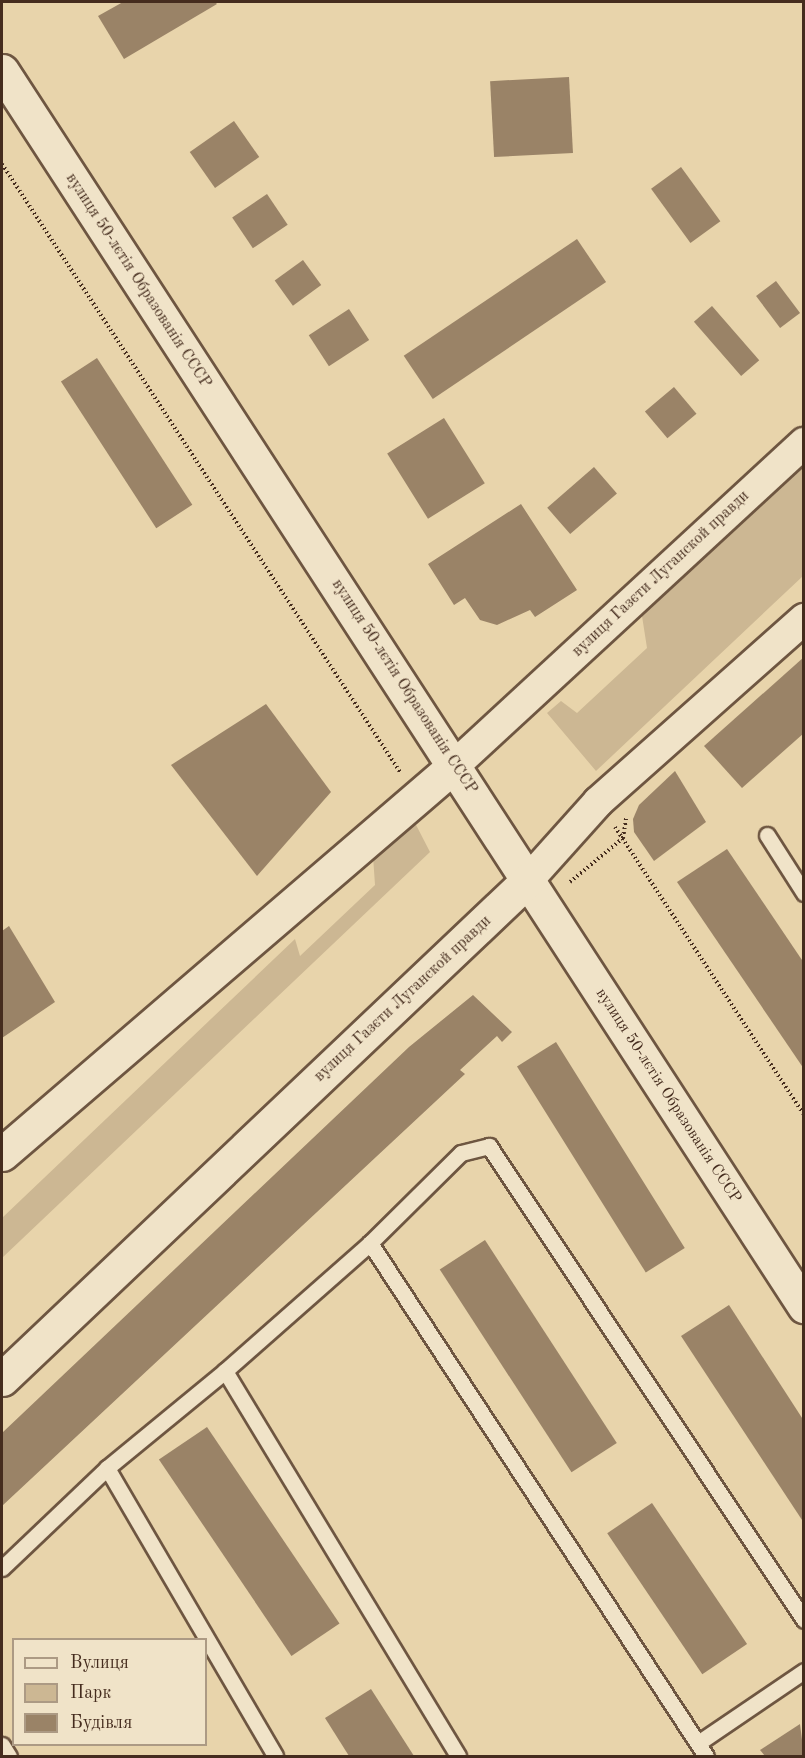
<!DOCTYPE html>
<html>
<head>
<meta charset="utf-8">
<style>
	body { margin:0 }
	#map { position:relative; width:805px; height:1758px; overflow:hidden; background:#e8d4ab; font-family:"Old Standard TT",serif }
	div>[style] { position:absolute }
	.green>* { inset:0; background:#ccb793 }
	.building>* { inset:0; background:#9a8367; transform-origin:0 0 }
	.path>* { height:4px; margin-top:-2px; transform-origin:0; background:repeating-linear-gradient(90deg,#452c1e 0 1.5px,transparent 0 4.5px) }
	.roads { filter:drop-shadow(2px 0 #6e5641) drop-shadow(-2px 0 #6e5641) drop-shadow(0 2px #6e5641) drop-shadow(0 -2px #6e5641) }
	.lane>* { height:15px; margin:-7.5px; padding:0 7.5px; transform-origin:7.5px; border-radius:7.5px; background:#f0e3c8 }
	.street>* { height:30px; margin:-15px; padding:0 15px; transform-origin:15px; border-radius:15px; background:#f0e3c8 }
	.secondary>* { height:33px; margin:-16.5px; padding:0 16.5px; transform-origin:16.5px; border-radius:16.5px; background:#f0e3c8 }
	span { translate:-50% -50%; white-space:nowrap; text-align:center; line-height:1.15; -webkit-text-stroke:4.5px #f0e3c8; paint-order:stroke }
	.street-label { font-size:16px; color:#452c1e }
	.frame { position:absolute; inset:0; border:3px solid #452c1e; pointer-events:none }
	.legend { position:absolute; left:12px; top:1638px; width:195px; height:108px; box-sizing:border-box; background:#f0e3c8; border:2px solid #ac9a84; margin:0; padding:8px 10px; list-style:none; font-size:18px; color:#452c1e }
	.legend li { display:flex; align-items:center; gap:12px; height:30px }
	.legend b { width:30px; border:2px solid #ac9a84 }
</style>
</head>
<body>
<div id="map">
	<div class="green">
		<i style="clip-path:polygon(803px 466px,803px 576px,596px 771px,547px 713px,561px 701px,577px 713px,647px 648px,642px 616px)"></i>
		<i style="clip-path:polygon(414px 821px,430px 852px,2px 1258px,2px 1218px,295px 939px,300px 956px,375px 885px,373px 856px)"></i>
	</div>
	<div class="building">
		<i style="clip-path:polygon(123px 2px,215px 2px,217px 4px,124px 59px,98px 16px)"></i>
		<i style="left:569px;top:77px;width:76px;height:79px;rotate:87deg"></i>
		<i style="left:234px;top:121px;width:44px;height:54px;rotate:55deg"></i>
		<i style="left:681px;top:167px;width:67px;height:37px;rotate:54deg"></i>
		<i style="left:267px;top:194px;width:37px;height:42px;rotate:56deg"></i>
		<i style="left:577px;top:239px;width:52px;height:209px;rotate:56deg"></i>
		<i style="left:303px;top:260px;width:31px;height:35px;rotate:54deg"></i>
		<i style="left:776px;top:281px;width:40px;height:25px;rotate:53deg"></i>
		<i style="left:712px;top:306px;width:72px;height:24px;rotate:49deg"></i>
		<i style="left:349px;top:309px;width:37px;height:48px;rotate:57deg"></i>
		<i style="left:97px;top:358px;width:175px;height:43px;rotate:57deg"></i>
		<i style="left:674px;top:387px;width:35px;height:38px;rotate:50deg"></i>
		<i style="left:444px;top:418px;width:77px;height:67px;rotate:58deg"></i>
		<i style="left:594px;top:467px;width:35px;height:62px;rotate:49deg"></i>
		<i style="clip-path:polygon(521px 504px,577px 590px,535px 617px,530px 610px,497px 625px,480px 620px,465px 598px,454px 605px,428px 564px)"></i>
		<i style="clip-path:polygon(804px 657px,804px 733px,742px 788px,704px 746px)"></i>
		<i style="clip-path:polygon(266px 704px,331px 792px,257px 876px,171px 765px)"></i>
		<i style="clip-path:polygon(675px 771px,706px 822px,654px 861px,634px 832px,633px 819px,639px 805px)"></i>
		<i style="clip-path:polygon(727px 849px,804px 963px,804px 1069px,677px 882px)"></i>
		<i style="clip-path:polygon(9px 926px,55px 1002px,2px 1038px,2px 931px)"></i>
		<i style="clip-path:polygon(473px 995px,512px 1032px,502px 1042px,497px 1036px,460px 1070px,465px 1074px,2px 1506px,2px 1433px,409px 1047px)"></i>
		<i style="left:556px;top:1042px;width:243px;height:46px;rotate:58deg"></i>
		<i style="left:485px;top:1240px;width:242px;height:54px;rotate:57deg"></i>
		<i style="clip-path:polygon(729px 1305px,804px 1421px,804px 1523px,681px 1336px)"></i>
		<i style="left:207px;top:1427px;width:237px;height:58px;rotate:56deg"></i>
		<i style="left:652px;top:1503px;width:170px;height:54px;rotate:56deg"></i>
		<i style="clip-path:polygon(371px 1689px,414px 1756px,349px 1756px,325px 1718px)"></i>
		<i style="clip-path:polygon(800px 1724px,804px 1756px,765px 1756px,760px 1750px)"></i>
	</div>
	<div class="path">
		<i style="left:2px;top:164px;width:727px;rotate:56.79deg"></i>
		<i style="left:615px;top:827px;width:344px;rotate:56.7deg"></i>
		<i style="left:570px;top:882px;width:69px;rotate:-39.7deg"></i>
		<i style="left:623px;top:838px;width:20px;rotate:-81deg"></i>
	</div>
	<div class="roads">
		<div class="lane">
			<i style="left:767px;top:835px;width:69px;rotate:57.5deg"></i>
			<i style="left:370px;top:1243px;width:613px;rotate:56.78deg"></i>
			<i style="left:225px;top:1371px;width:193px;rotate:-41.4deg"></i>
			<i style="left:370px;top:1243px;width:128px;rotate:-44.7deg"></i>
			<i style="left:461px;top:1153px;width:29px;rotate:-14deg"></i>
			<i style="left:489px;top:1146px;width:569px;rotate:56.39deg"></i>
			<i style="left:107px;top:1468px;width:153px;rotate:-39.4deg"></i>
			<i style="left:225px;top:1371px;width:450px;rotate:58.8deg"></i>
			<i style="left:2px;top:1568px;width:145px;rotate:-43.6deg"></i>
			<i style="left:107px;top:1468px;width:333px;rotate:59.7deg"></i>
			<i style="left:698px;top:1743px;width:128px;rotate:-34.2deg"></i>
			<i style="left:2px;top:1745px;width:13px;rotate:58deg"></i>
		</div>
		<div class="street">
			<i style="left:455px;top:765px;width:475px;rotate:-42.7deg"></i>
			<i style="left:529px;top:879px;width:103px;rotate:-48.1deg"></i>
			<i style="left:598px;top:802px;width:276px;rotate:-41.6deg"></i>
		</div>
		<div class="secondary">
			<i style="left:2px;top:71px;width:1473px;rotate:57deg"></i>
			<i style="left:2px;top:1154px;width:597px;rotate:-40.65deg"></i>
			<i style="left:2px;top:1379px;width:726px;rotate:-43.49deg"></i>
		</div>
	</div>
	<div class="street-label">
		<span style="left:138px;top:281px;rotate:57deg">вулиця 50-лєтія Образованія СССР</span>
		<span style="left:661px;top:574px;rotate:-43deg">вулиця Газєти Луганской правди</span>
		<span style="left:404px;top:687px;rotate:57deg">вулиця 50-лєтія Образованія СССР</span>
		<span style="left:403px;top:999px;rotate:-43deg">вулиця Газєти Луганской правди</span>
		<span style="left:668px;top:1096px;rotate:57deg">вулиця 50-лєтія Образованія СССР</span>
	</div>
	<div class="frame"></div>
	<ul class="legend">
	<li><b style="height:8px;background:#f0e3c8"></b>Вулиця</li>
	<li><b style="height:16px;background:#ccb793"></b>Парк</li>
	<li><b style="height:16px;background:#9a8367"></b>Будівля</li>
	</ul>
</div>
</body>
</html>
